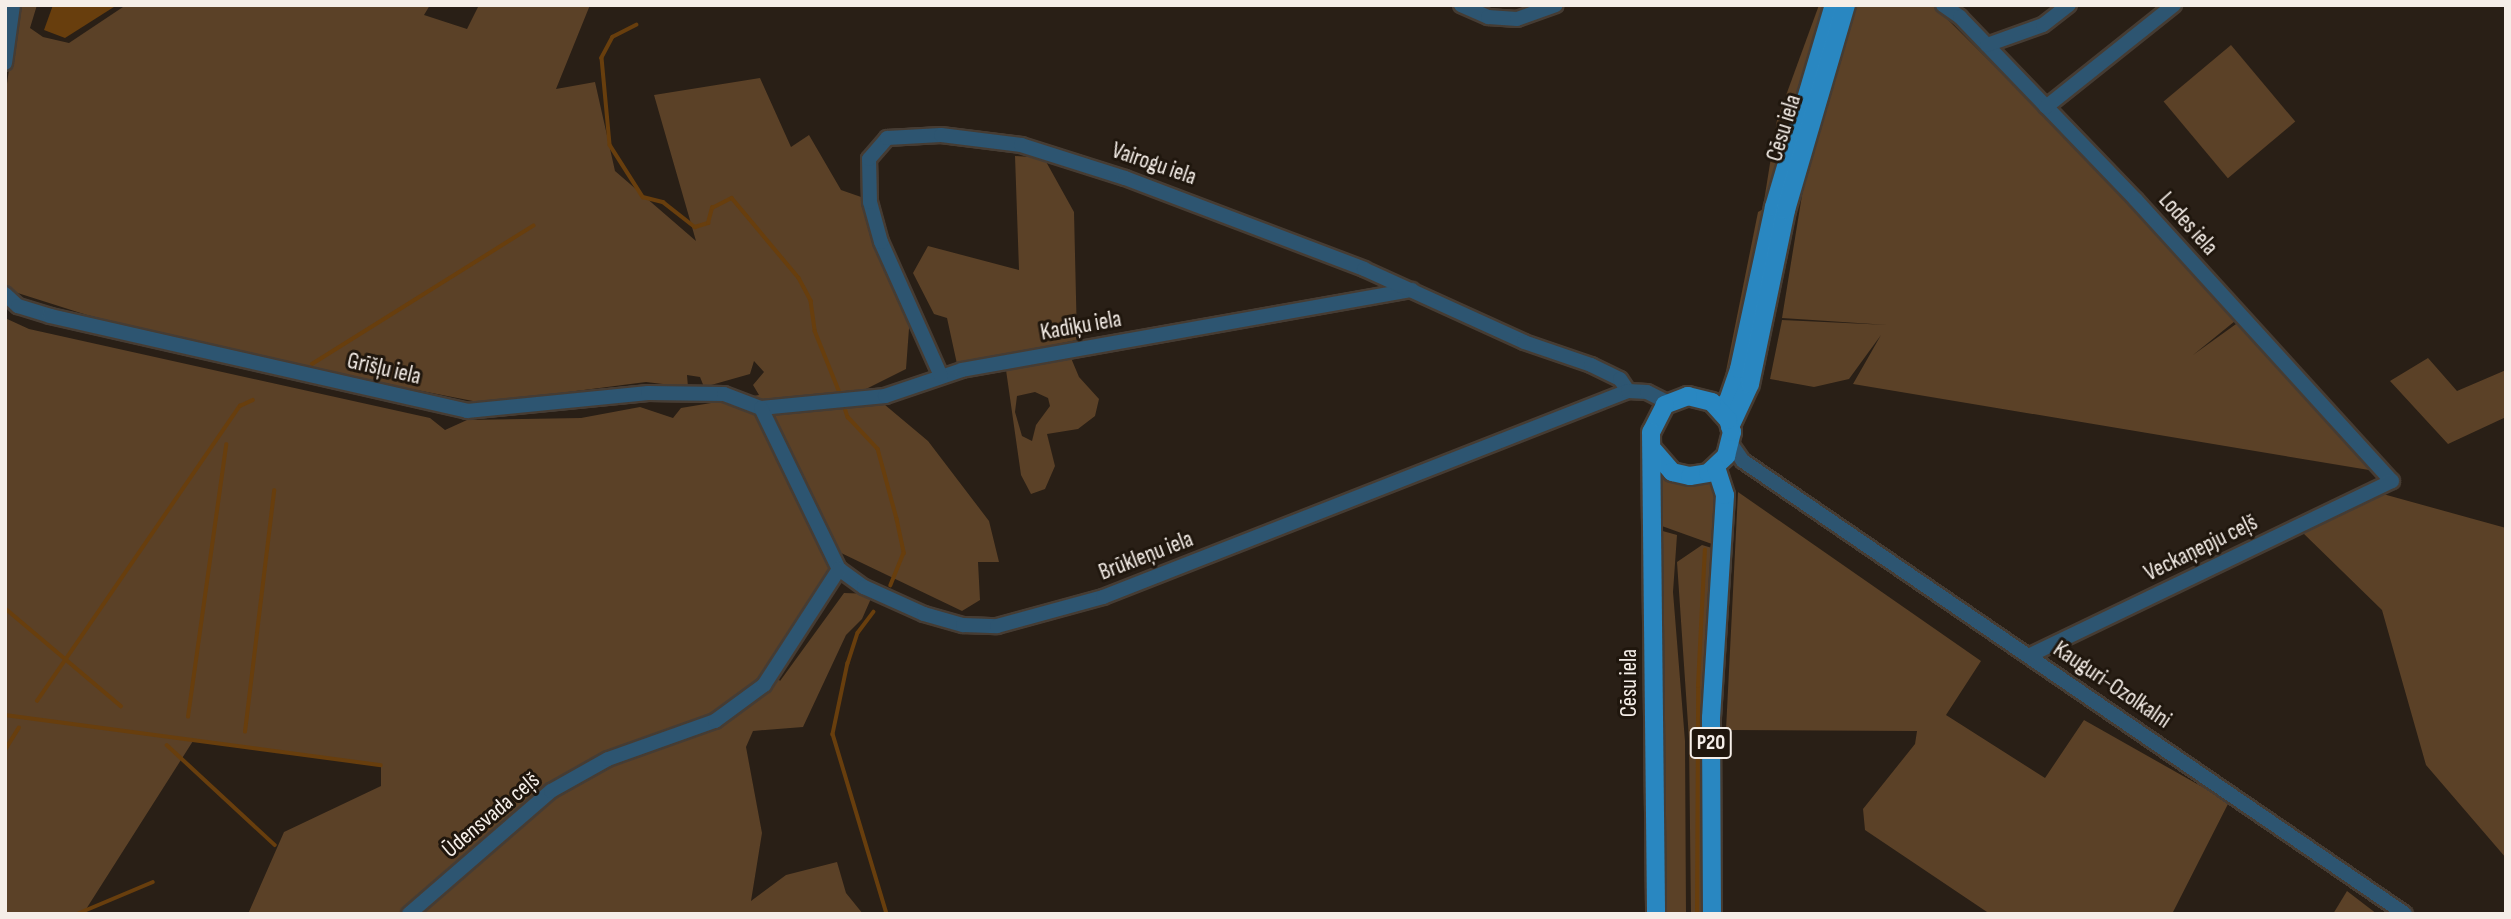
<!DOCTYPE html>
<html>
<head>
<meta charset="utf-8">
<style>
	body { margin:0 }
	#map { position:relative; width:2511px; height:919px; overflow:hidden; background:#291f16; font-family:"Sofia Sans Condensed",sans-serif }
	div>[style] { position:absolute }
	.green>* { inset:0; background:#5b4127; transform-origin:0 0 }
	.water>* { inset:0; background:#683e0d }
	.stream>* { height:3.5px; margin:-1.75px; padding:0 1.75px; transform-origin:1.75px; border-radius:1.75px; background:#683e0d }
	.roads { filter:drop-shadow(2px 0 #463c33) drop-shadow(-2px 0 #463c33) drop-shadow(0 2px #463c33) drop-shadow(0 -2px #463c33) }
	.minor>* { height:14px; margin:-7px; padding:0 7px; transform-origin:7px; border-radius:7px; background:#2d5571 }
	.major>* { height:18px; margin:-9px; padding:0 9px; transform-origin:9px; border-radius:9px; background:#2987c1 }
	span { translate:-50% -50%; white-space:nowrap; text-align:center; line-height:1.15; -webkit-text-stroke:6px #1f160d; paint-order:stroke }
	.shield-label span { padding:2px 5px; background:#1f160d; border:2px solid; border-radius:5px; -webkit-text-stroke-width:0 }
	.shield-label { font-size:21px; color:#f5eee8; font-weight:700 }
	.street-label { font-size:23px; color:#f5eee8 }
	.frame { position:absolute; inset:0; border:7px solid #f5eee8; pointer-events:none }
</style>
</head>
<body>
<div id="map">
	<div class="green">
		<i style="clip-path:polygon(18px 5px,37px 5px,30px 28px,43px 37px,69px 43px,126px 5px,430px 5px,424px 15px,467px 29px,479px 5px,590px 5px,556px 89px,595px 82px,615px 171px,696px 241px,654px 95px,760px 78px,791px 147px,809px 135px,841px 190px,864px 198px,910px 315px,906px 369px,866px 389px,928px 441px,989px 521px,999px 562px,978px 562px,980px 600px,962px 611px,839px 552px,769px 665px,780px 681px,844px 593px,873px 594px,862px 619px,846px 635px,803px 727px,753px 731px,746px 747px,762px 833px,751px 901px,786px 875px,837px 862px,846px 893px,863px 914px,248px 914px,284px 832px,381px 786px,381px 765px,193px 741px,83px 914px,5px 914px,5px 318px,29px 329px,430px 418px,445px 430px,467px 420px,581px 418px,640px 407px,673px 418px,681px 408px,759px 395px,753px 385px,764px 372px,754px 361px,750px 374px,704px 387px,700px 377px,687px 375px,688px 387px,646px 382px,483px 403px,284px 364px,87px 315px,5px 289px,5px 98px)"></i>
		<i style="clip-path:polygon(1819px 5px,1830px 5px,1769px 201px,1764px 201px,1777px 120px)"></i>
		<i style="clip-path:polygon(1852px 5px,1933px 5px,2171px 241px,2240px 317px,2193px 355px,2243px 319px,2381px 472px,1853px 384px,1881px 335px,1849px 379px,1814px 387px,1770px 379px,1782px 320px,1888px 325px,1782px 318px,1810px 146px)"></i>
		<i style="left:2231px;top:45px;width:100px;height:88px;rotate:50deg"></i>
		<i style="clip-path:polygon(1015px 156px,1044px 158px,1074px 212px,1077px 340px,957px 364px,947px 318px,934px 314px,913px 273px,928px 246px,1019px 270px)"></i>
		<i style="clip-path:polygon(1765px 208px,1735px 369px,1722px 391px,1758px 212px)"></i>
		<i style="clip-path:polygon(evenodd,1071px 358px,1079px 377px,1099px 399px,1095px 416px,1078px 429px,1047px 434px,1055px 466px,1045px 489px,1031px 494px,1021px 475px,1006px 370px,1071px 358px,1035px 392px,1048px 398px,1050px 406px,1036px 425px,1032px 441px,1022px 436px,1015px 412px,1017px 396px,1035px 392px)"></i>
		<i style="clip-path:polygon(2428px 358px,2457px 391px,2506px 370px,2506px 417px,2448px 444px,2390px 381px)"></i>
		<i style="clip-path:polygon(1659px 475px,1718px 485px,1712px 544px,1659px 525px)"></i>
		<i style="clip-path:polygon(1738px 492px,1981px 661px,1946px 715px,2045px 778px,2084px 720px,2229px 802px,2172px 914px,1990px 914px,1865px 830px,1863px 809px,1915px 744px,1917px 731px,1726px 730px)"></i>
		<i style="clip-path:polygon(2383px 494px,2506px 528px,2506px 858px,2426px 765px,2382px 610px,2303px 533px)"></i>
		<i style="clip-path:polygon(1659px 530px,1677px 535px,1673px 592px,1685px 741px,1686px 914px,1666px 914px)"></i>
		<i style="clip-path:polygon(1702px 545px,1712px 548px,1703px 749px,1703px 914px,1691px 914px,1689px 739px,1677px 562px)"></i>
		<i style="clip-path:polygon(2347px 891px,2377px 914px,2333px 914px)"></i>
	</div>
	<div class="water">
		<i style="clip-path:polygon(53px 5px,117px 5px,65px 38px,44px 30px)"></i>
	</div>
	<div class="stream">
		<i style="left:637px;top:25px;width:27px;rotate:153deg"></i>
		<i style="left:613px;top:37px;width:24px;rotate:118deg"></i>
		<i style="left:602px;top:58px;width:87px;rotate:84.7deg"></i>
		<i style="left:610px;top:145px;width:62px;rotate:57.6deg"></i>
		<i style="left:643px;top:197px;width:21px;rotate:14deg"></i>
		<i style="left:663px;top:202px;width:41px;rotate:38deg"></i>
		<i style="left:695px;top:227px;width:14px;rotate:-17deg"></i>
		<i style="left:708px;top:223px;width:16px;rotate:-75deg"></i>
		<i style="left:712px;top:208px;width:22px;rotate:-27deg"></i>
		<i style="left:732px;top:198px;width:104px;rotate:50.1deg"></i>
		<i style="left:799px;top:278px;width:26px;rotate:62deg"></i>
		<i style="left:811px;top:301px;width:30px;rotate:82deg"></i>
		<i style="left:815px;top:331px;width:67px;rotate:68deg"></i>
		<i style="left:312px;top:364px;width:261px;rotate:-32deg"></i>
		<i style="left:844px;top:405px;width:13px;rotate:72deg"></i>
		<i style="left:848px;top:417px;width:44px;rotate:46.8deg"></i>
		<i style="left:878px;top:449px;width:73px;rotate:74.8deg"></i>
		<i style="left:897px;top:519px;width:35px;rotate:78deg"></i>
		<i style="left:904px;top:553px;width:35px;rotate:112deg"></i>
		<i style="left:5px;top:608px;width:152px;rotate:40.2deg"></i>
		<i style="left:874px;top:612px;width:26px;rotate:127deg"></i>
		<i style="left:858px;top:633px;width:32px;rotate:108deg"></i>
		<i style="left:848px;top:663px;width:73px;rotate:101.9deg"></i>
		<i style="left:833px;top:734px;width:188px;rotate:73.3deg"></i>
		<i style="left:37px;top:701px;width:358px;rotate:-55.5deg"></i>
		<i style="left:240px;top:406px;width:14px;rotate:-25deg"></i>
		<i style="left:5px;top:715px;width:379px;rotate:7.6deg"></i>
		<i style="left:188px;top:717px;width:275px;rotate:-82deg"></i>
		<i style="left:245px;top:732px;width:243px;rotate:-83.1deg"></i>
		<i style="left:167px;top:745px;width:147px;rotate:42.8deg"></i>
		<i style="left:5px;top:750px;width:26px;rotate:-58deg"></i>
		<i style="left:77px;top:914px;width:82px;rotate:-22.8deg"></i>
		<i style="left:1697px;top:914px;width:228px;rotate:-89.7deg"></i>
		<i style="left:1698px;top:686px;width:136px;rotate:-87.1deg"></i>
	</div>
	<div class="roads">
		<div class="minor">
			<i style="left:1461px;top:5px;width:30px;rotate:24deg"></i>
			<i style="left:1488px;top:17px;width:29px;rotate:4deg"></i>
			<i style="left:1517px;top:19px;width:41px;rotate:-19.7deg"></i>
			<i style="left:1943px;top:5px;width:21px;rotate:35deg"></i>
			<i style="left:1960px;top:17px;width:254px;rotate:46.1deg"></i>
			<i style="left:2136px;top:200px;width:380px;rotate:47.7deg"></i>
			<i style="left:2392px;top:481px;width:403px;rotate:154.3deg"></i>
			<i style="left:1987px;top:45px;width:59px;rotate:-19.7deg"></i>
			<i style="left:2043px;top:25px;width:33px;rotate:-38deg"></i>
			<i style="left:5px;top:63px;width:59px;rotate:-82.1deg"></i>
			<i style="left:2046px;top:107px;width:164px;rotate:-38.6deg"></i>
			<i style="left:5px;top:294px;width:18px;rotate:43deg"></i>
			<i style="left:18px;top:306px;width:34px;rotate:17deg"></i>
			<i style="left:50px;top:316px;width:428px;rotate:12.8deg"></i>
			<i style="left:467px;top:411px;width:182px;rotate:-5.7deg"></i>
			<i style="left:648px;top:393px;width:76px;rotate:0.8deg"></i>
			<i style="left:724px;top:394px;width:40px;rotate:21deg"></i>
			<i style="left:761px;top:408px;width:125px;rotate:-5.5deg"></i>
			<i style="left:885px;top:396px;width:81px;rotate:-18.7deg"></i>
			<i style="left:962px;top:370px;width:457px;rotate:-10.1deg"></i>
			<i style="left:941px;top:376px;width:147px;rotate:-114.1deg"></i>
			<i style="left:881px;top:242px;width:41px;rotate:-105.4deg"></i>
			<i style="left:870px;top:202px;width:43px;rotate:-91.3deg"></i>
			<i style="left:869px;top:159px;width:28px;rotate:-49deg"></i>
			<i style="left:887px;top:138px;width:54px;rotate:-3.2deg"></i>
			<i style="left:941px;top:135px;width:81px;rotate:7.1deg"></i>
			<i style="left:1021px;top:145px;width:109px;rotate:17.6deg"></i>
			<i style="left:1125px;top:178px;width:256px;rotate:20.8deg"></i>
			<i style="left:1364px;top:269px;width:176px;rotate:24.5deg"></i>
			<i style="left:1524px;top:342px;width:71px;rotate:18.9deg"></i>
			<i style="left:1591px;top:365px;width:32px;rotate:26deg"></i>
			<i style="left:1620px;top:379px;width:14px;rotate:56deg"></i>
			<i style="left:761px;top:408px;width:179px;rotate:64.2deg"></i>
			<i style="left:839px;top:569px;width:31px;rotate:36deg"></i>
			<i style="left:864px;top:587px;width:66px;rotate:24.2deg"></i>
			<i style="left:924px;top:614px;width:41px;rotate:15.8deg"></i>
			<i style="left:963px;top:625px;width:34px;rotate:2deg"></i>
			<i style="left:997px;top:626px;width:110px;rotate:-15.3deg"></i>
			<i style="left:1103px;top:597px;width:564px;rotate:-21.42deg"></i>
			<i style="left:1628px;top:391px;width:19px;rotate:3deg"></i>
			<i style="left:1647px;top:392px;width:25px;rotate:27deg"></i>
			<i style="left:1731px;top:444px;width:21px;rotate:55deg"></i>
			<i style="left:1743px;top:461px;width:802px;rotate:34.38deg"></i>
			<i style="left:409px;top:914px;width:188px;rotate:-40.9deg"></i>
			<i style="left:551px;top:791px;width:65px;rotate:-29.3deg"></i>
			<i style="left:608px;top:759px;width:114px;rotate:-19.6deg"></i>
			<i style="left:715px;top:721px;width:61px;rotate:-36.3deg"></i>
			<i style="left:764px;top:685px;width:138px;rotate:-57.1deg"></i>
		</div>
		<div class="major">
			<i style="left:1719px;top:408px;width:11px;rotate:-38deg"></i>
			<i style="left:1728px;top:401px;width:34px;rotate:-71deg"></i>
			<i style="left:1739px;top:369px;width:166px;rotate:-77.8deg"></i>
			<i style="left:1774px;top:207px;width:211px;rotate:-73.5deg"></i>
			<i style="left:1730px;top:427px;width:47px;rotate:-65.1deg"></i>
			<i style="left:1750px;top:384px;width:178px;rotate:-78.3deg"></i>
			<i style="left:1786px;top:210px;width:214px;rotate:-73.7deg"></i>
			<i style="left:1654px;top:451px;width:28px;rotate:49deg"></i>
			<i style="left:1672px;top:472px;width:18px;rotate:13deg"></i>
			<i style="left:1690px;top:476px;width:18px;rotate:-9deg"></i>
			<i style="left:1708px;top:473px;width:25px;rotate:-43deg"></i>
			<i style="left:1726px;top:456px;width:25px;rotate:-76deg"></i>
			<i style="left:1732px;top:432px;width:13px;rotate:-108deg"></i>
			<i style="left:1728px;top:420px;width:24px;rotate:-132deg"></i>
			<i style="left:1712px;top:402px;width:25px;rotate:-166deg"></i>
			<i style="left:1688px;top:396px;width:25px;rotate:159deg"></i>
			<i style="left:1665px;top:405px;width:30px;rotate:117deg"></i>
			<i style="left:1651px;top:432px;width:482px;rotate:89.4deg"></i>
			<i style="left:1712px;top:914px;width:196px;rotate:-90.3deg"></i>
			<i style="left:1711px;top:718px;width:223px;rotate:-86.4deg"></i>
			<i style="left:1725px;top:495px;width:28px;rotate:-108deg"></i>
		</div>
	</div>
	<div class="shield-label">
		<span style="left:1711px;top:743px">P20</span>
	</div>
	<div class="street-label">
		<span style="left:1784px;top:128px;rotate:-73deg">Cēsu iela</span>
		<span style="left:1154px;top:164px;rotate:19deg">Vairogu iela</span>
		<span style="left:2188px;top:224px;rotate:48deg">Lodes iela</span>
		<span style="left:1081px;top:326px;rotate:-10deg">Kadiķu iela</span>
		<span style="left:384px;top:369px;rotate:13deg">Grīšļu iela</span>
		<span style="left:2201px;top:548px;rotate:-26deg">Veckaņepju ceļš</span>
		<span style="left:1146px;top:556px;rotate:-21deg">Brūkleņu iela</span>
		<span style="left:1629px;top:683px;rotate:-90deg">Cēsu iela</span>
		<span style="left:2112px;top:685px;rotate:34deg">Kauguri-Ozolkalni</span>
		<span style="left:491px;top:815px;rotate:-40deg">Ūdensvada ceļš</span>
	</div>
	<div class="frame"></div>
</div>
</body>
</html>
